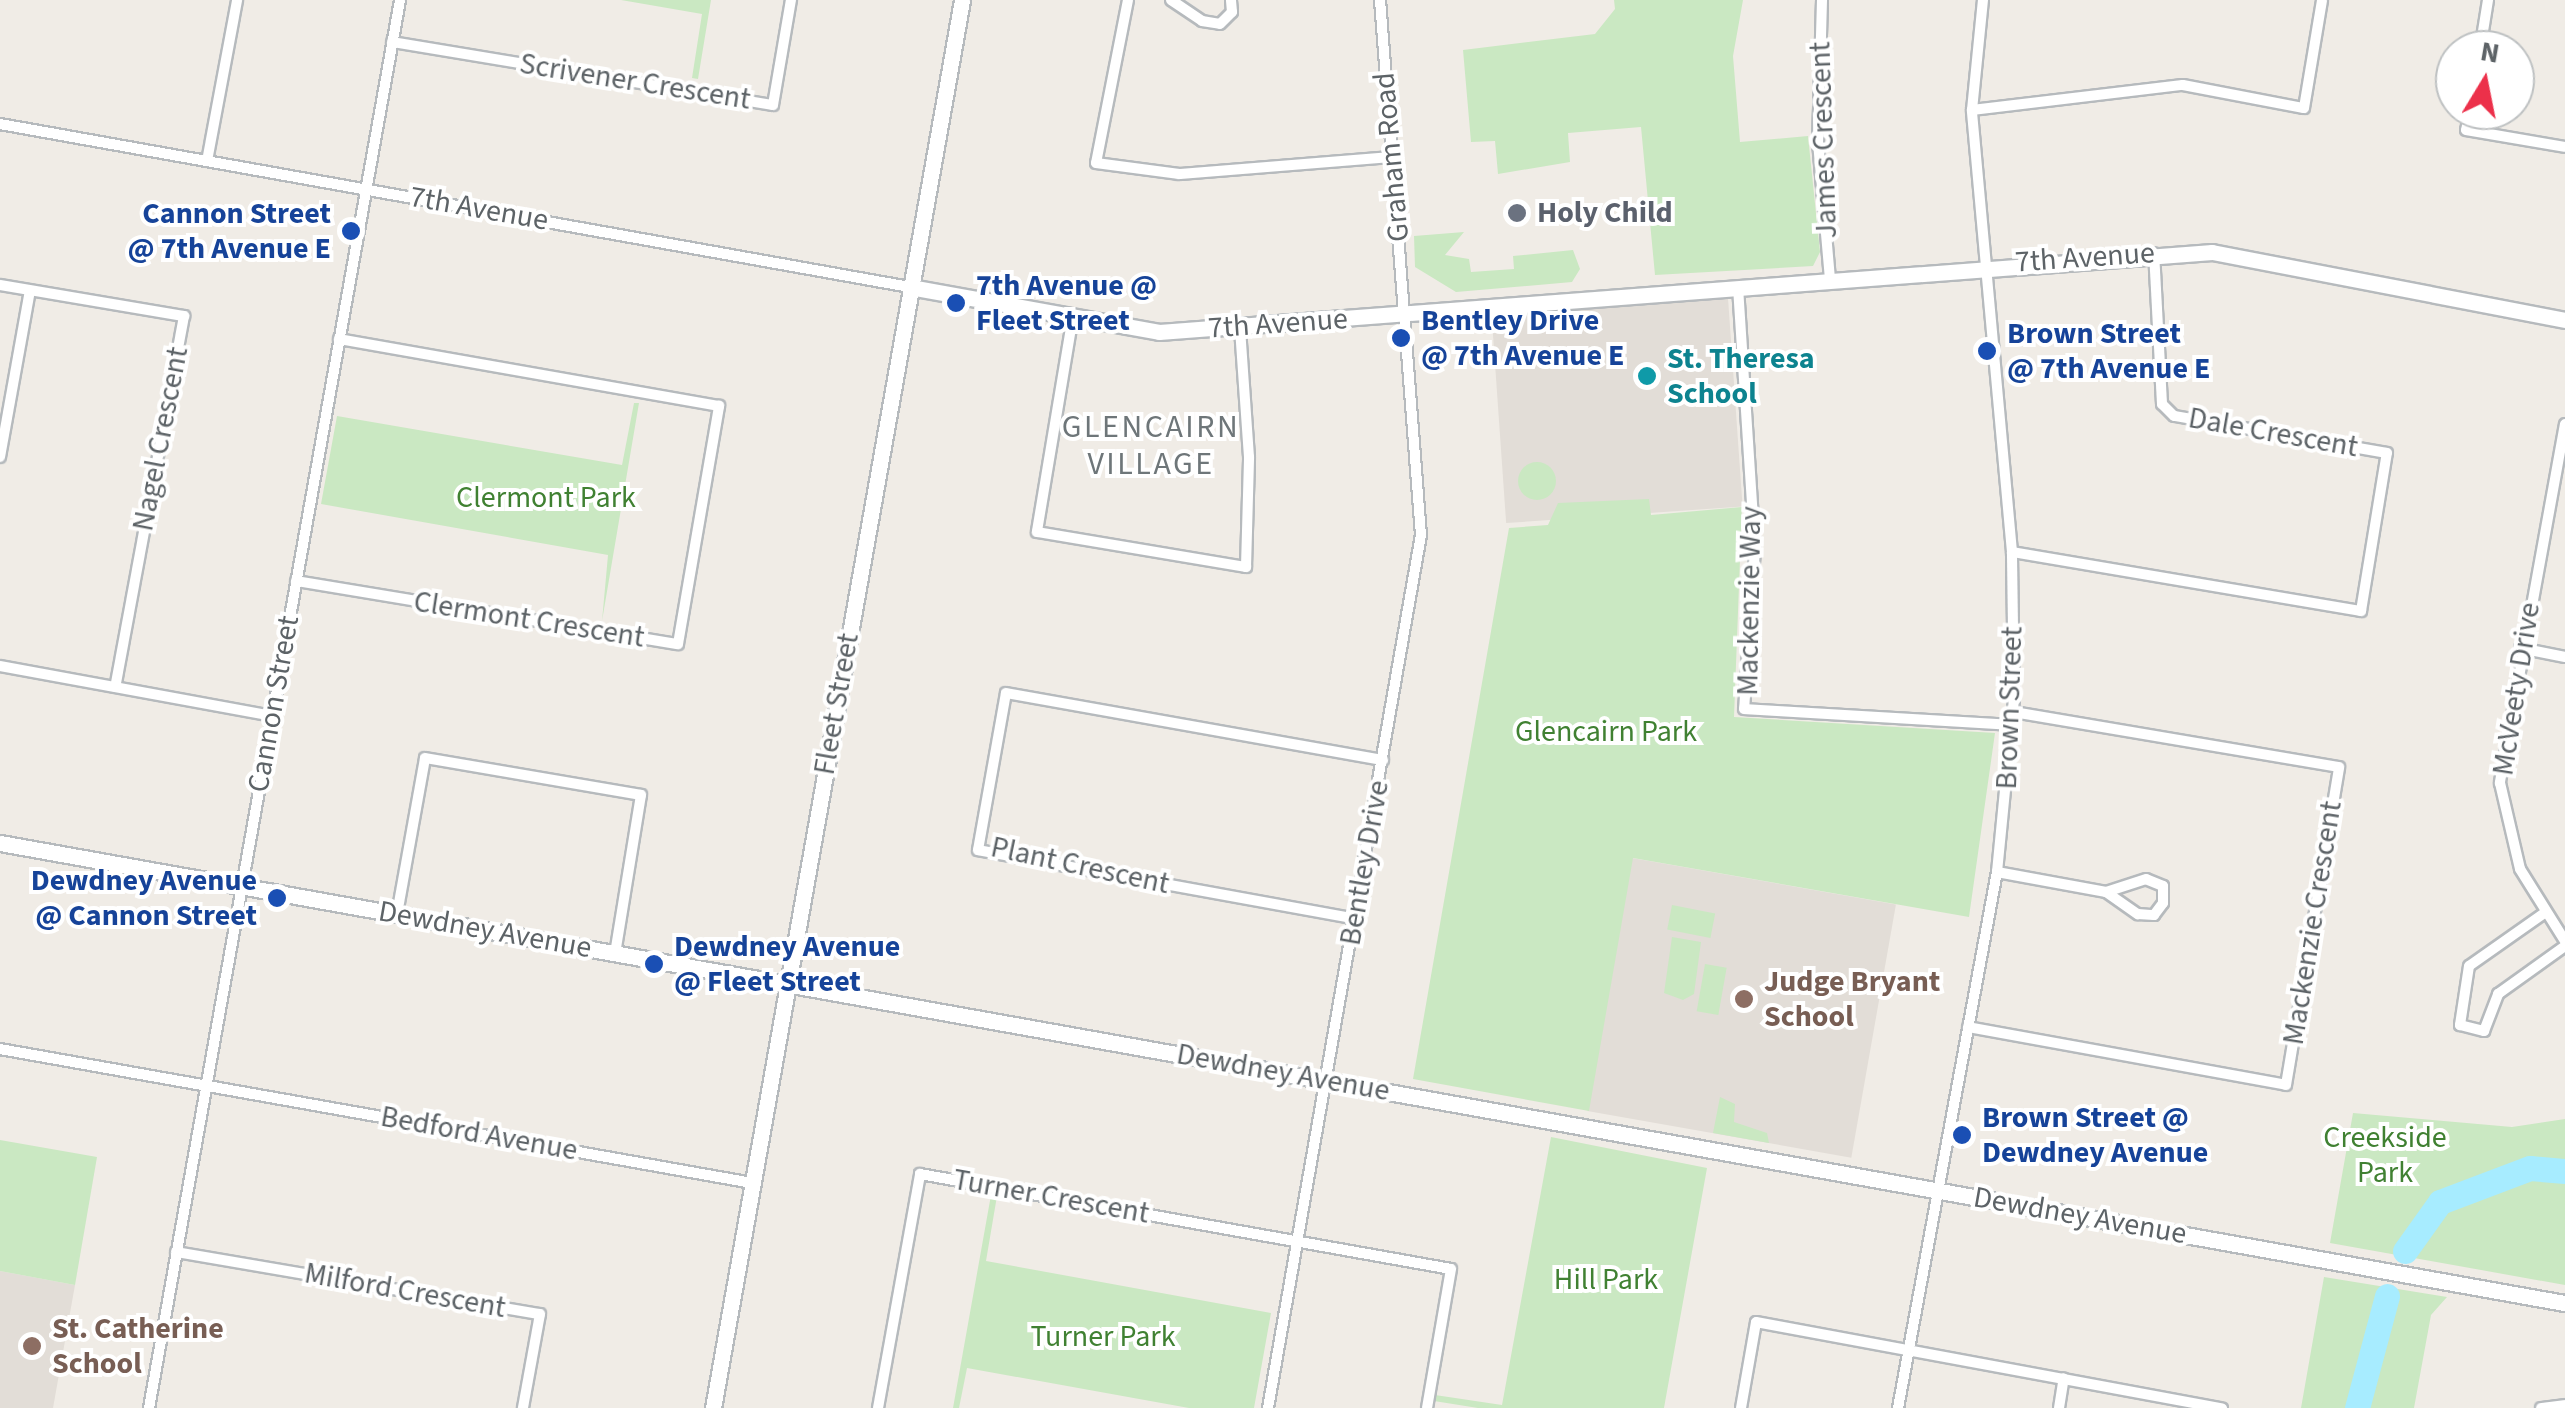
<!DOCTYPE html>
<html>
<head>
<meta charset="utf-8">
<style>
	body { margin:0 }
	#map { position:relative; width:2565px; height:1408px; overflow:hidden; background:#f0ece6; font-family:"Source Sans 3",sans-serif }
	div>[style] { position:absolute }
	.education>* { inset:0; background:#e2ddd7; transform-origin:0 0 }
	.green>* { inset:0; background:#cae8c2; transform-origin:0 0 }
	.round { border-radius:50% }
	.river>* { height:25px; margin:-12.5px; padding:0 12.5px; transform-origin:12.5px; border-radius:12.5px; background:#a7ecff }
	.roads { filter:drop-shadow(2px 0 #b6babd) drop-shadow(-2px 0 #b6babd) drop-shadow(0 2px #b6babd) drop-shadow(0 -2px #b6babd) }
	.street>* { height:10px; margin:-5px; padding:0 5px; transform-origin:5px; border-radius:5px; background:#fff }
	.secondary>* { height:15px; margin:-7.5px; padding:0 7.5px; transform-origin:7.5px; border-radius:7.5px; background:#fff }
	.dots>* { width:28px; height:28px; translate:-50% -50%; box-sizing:border-box; border:5px solid #fff; border-radius:50% }
	span { translate:-50% -50%; white-space:nowrap; text-align:center; line-height:1.15; -webkit-text-stroke:8px #fff; paint-order:stroke }
	.street-label { font-size:30px; color:#5d6367 }
	.worship-label { font-size:30px; color:#5b616d; font-weight:700 }
	.left { translate:0 -50%; text-align:left }
	.transit-label { font-size:30px; color:#164399; font-weight:700 }
	.right { translate:-100% -50%; text-align:right }
	.culture-label { font-size:30px; color:#0d838f; font-weight:700 }
	.park-label { font-size:30px; color:#408132 }
	.education-label { font-size:30px; color:#785e54; font-weight:700 }
	.neighbourhood-label { font-size:32px; color:#6e7679; letter-spacing:2.5px }
	.north { position:absolute; left:2435px; top:30px; width:100px; height:100px; box-sizing:border-box; background:#fff; border:2px solid #bec1c2; border-radius:50%; rotate:10deg; font-size:28px; font-weight:700; line-height:40px; text-align:center; color:#5d6367 }
	.north::after { content:''; display:block; margin:auto; width:35px; height:45px; background:#ec304a; clip-path:polygon(50% 0,100% 100%,50% 72%,0 100%) }
</style>
</head>
<body>
<div id="map">
	<div class="education">
		<i style="left:1728px;top:298px;width:209px;height:237px;rotate:86deg"></i>
		<i style="left:1632px;top:858px;width:268px;height:257px;rotate:10deg"></i>
		<i style="clip-path:polygon(0 1271px,75px 1285px,53px 1408px,0 1408px)"></i>
	</div>
	<div class="green">
		<i style="clip-path:polygon(621px 0,711px 0,698px 79px,692px 78px,702px 14px)"></i>
		<i style="clip-path:polygon(1614px 0,1743px 0,1733px 56px,1740px 142px,1808px 136px,1820px 252px,1813px 266px,1655px 275px,1641px 127px,1568px 133px,1570px 162px,1498px 174px,1495px 141px,1471px 142px,1463px 50px,1595px 34px,1615px 9px)"></i>
		<i style="clip-path:polygon(1464px 232px,1445px 255px,1469px 259px,1471px 272px,1514px 269px,1513px 256px,1573px 250px,1580px 269px,1572px 282px,1456px 292px,1415px 267px,1414px 236px)"></i>
		<i style="clip-path:polygon(634px 403px,639px 403px,602px 621px,608px 555px,321px 504px,337px 416px,622px 465px)"></i>
		<i class="round" style="left:1518px;top:462px;width:38px;height:38px"></i>
		<i style="clip-path:polygon(1649px 499px,1651px 515px,1742px 507px,1734px 717px,1995px 733px,1969px 917px,1633px 858px,1589px 1111px,1413px 1079px,1509px 528px,1548px 525px,1558px 503px)"></i>
		<i style="left:1672px;top:905px;width:44px;height:25px;rotate:11deg"></i>
		<i style="clip-path:polygon(1672px 937px,1701px 942px,1694px 994px,1683px 1000px,1664px 993px)"></i>
		<i style="left:1705px;top:964px;width:22px;height:48px;rotate:10deg"></i>
		<i style="clip-path:polygon(1720px 1097px,1735px 1104px,1734px 1122px,1767px 1133px,1769px 1143px,1713px 1133px)"></i>
		<i style="clip-path:polygon(2353px 1113px,2512px 1127px,2565px 1119px,2565px 1285px,2330px 1243px)"></i>
		<i style="clip-path:polygon(1551px 1137px,1707px 1168px,1664px 1408px,1478px 1408px,1434px 1401px,1435px 1395px,1502px 1405px)"></i>
		<i style="clip-path:polygon(0 1140px,97px 1157px,75px 1285px,0 1271px)"></i>
		<i style="clip-path:polygon(991px 1195px,997px 1196px,986px 1261px,1271px 1313px,1254px 1408px,1189px 1408px,967px 1368px,959px 1408px,953px 1408px)"></i>
		<i style="clip-path:polygon(2324px 1277px,2447px 1297px,2431px 1315px,2414px 1408px,2301px 1408px)"></i>
	</div>
	<div class="river">
		<i style="left:2405px;top:1251px;width:60px;rotate:-54.5deg"></i>
		<i style="left:2440px;top:1202px;width:96px;rotate:-20.7deg"></i>
		<i style="left:2530px;top:1168px;width:35px;rotate:5deg"></i>
		<i style="left:2357px;top:1408px;width:116px;rotate:-75deg"></i>
	</div>
	<div class="roads">
		<div class="street">
			<i style="left:1128px;top:0;width:166px;rotate:101.1deg"></i>
			<i style="left:1096px;top:163px;width:84px;rotate:7.5deg"></i>
			<i style="left:1179px;top:174px;width:211px;rotate:-4.6deg"></i>
			<i style="left:1171px;top:0;width:37px;rotate:34deg"></i>
			<i style="left:1202px;top:21px;width:18px;rotate:9deg"></i>
			<i style="left:1220px;top:24px;width:17px;rotate:-45deg"></i>
			<i style="left:1232px;top:12px;width:12px;rotate:-95deg"></i>
			<i style="left:1822px;top:0;width:142px;rotate:91.6deg"></i>
			<i style="left:1818px;top:142px;width:139px;rotate:85deg"></i>
			<i style="left:392px;top:42px;width:386px;rotate:9.4deg"></i>
			<i style="left:773px;top:105px;width:107px;rotate:-80.3deg"></i>
			<i style="left:2480px;top:50px;width:51px;rotate:-80.9deg"></i>
			<i style="left:1972px;top:110px;width:212px;rotate:-6.8deg"></i>
			<i style="left:2183px;top:85px;width:123px;rotate:10.8deg"></i>
			<i style="left:2304px;top:108px;width:109px;rotate:-80.5deg"></i>
			<i style="left:2470px;top:110px;width:20px;rotate:101deg"></i>
			<i style="left:2466px;top:130px;width:100px;rotate:9.7deg"></i>
			<i style="left:0;top:124px;width:924px;rotate:10.16deg"></i>
			<i style="left:207px;top:161px;width:164px;rotate:-79.4deg"></i>
			<i style="left:0;top:285px;width:187px;rotate:9.6deg"></i>
			<i style="left:184px;top:316px;width:377px;rotate:100.5deg"></i>
			<i style="left:1738px;top:287px;width:263px;rotate:86.3deg"></i>
			<i style="left:1755px;top:549px;width:160px;rotate:93.9deg"></i>
			<i style="left:1744px;top:709px;width:269px;rotate:3.4deg"></i>
			<i style="left:1073px;top:316px;width:219px;rotate:99.5deg"></i>
			<i style="left:1037px;top:532px;width:212px;rotate:9.5deg"></i>
			<i style="left:1246px;top:567px;width:110px;rotate:-88.4deg"></i>
			<i style="left:1249px;top:457px;width:128px;rotate:-94deg"></i>
			<i style="left:2565px;top:424px;width:365px;rotate:100.3deg"></i>
			<i style="left:2500px;top:783px;width:88px;rotate:76.9deg"></i>
			<i style="left:2520px;top:869px;width:85px;rotate:58deg"></i>
			<i style="left:0;top:457px;width:169px;rotate:-79.8deg"></i>
			<i style="left:2012px;top:552px;width:354px;rotate:9.6deg"></i>
			<i style="left:2361px;top:611px;width:160px;rotate:-80.7deg"></i>
			<i style="left:2387px;top:453px;width:216px;rotate:-170.1deg"></i>
			<i style="left:2174px;top:416px;width:17px;rotate:-135deg"></i>
			<i style="left:2162px;top:404px;width:151px;rotate:-93deg"></i>
			<i style="left:296px;top:581px;width:387px;rotate:9.4deg"></i>
			<i style="left:678px;top:644px;width:242px;rotate:-80.2deg"></i>
			<i style="left:719px;top:406px;width:386px;rotate:-170deg"></i>
			<i style="left:2520px;top:648px;width:46px;rotate:11.3deg"></i>
			<i style="left:0;top:666px;width:277px;rotate:10.4deg"></i>
			<i style="left:1997px;top:872px;width:111px;rotate:10.4deg"></i>
			<i style="left:2106px;top:892px;width:39px;rotate:35deg"></i>
			<i style="left:2138px;top:914px;width:16px;rotate:4deg"></i>
			<i style="left:2154px;top:915px;width:15px;rotate:-53deg"></i>
			<i style="left:2163px;top:903px;width:17px;rotate:-90deg"></i>
			<i style="left:2163px;top:886px;width:18px;rotate:-158deg"></i>
			<i style="left:2146px;top:879px;width:42px;rotate:162deg"></i>
			<i style="left:397px;top:914px;width:158px;rotate:-79.8deg"></i>
			<i style="left:425px;top:758px;width:219px;rotate:9.7deg"></i>
			<i style="left:641px;top:795px;width:160px;rotate:99.3deg"></i>
			<i style="left:2543px;top:914px;width:90px;rotate:144.9deg"></i>
			<i style="left:2469px;top:966px;width:60px;rotate:98.7deg"></i>
			<i style="left:2460px;top:1025px;width:25px;rotate:14deg"></i>
			<i style="left:2484px;top:1031px;width:40px;rotate:-69deg"></i>
			<i style="left:2498px;top:994px;width:82px;rotate:-35.6deg"></i>
			<i style="left:1357px;top:919px;width:385px;rotate:-169.7deg"></i>
			<i style="left:978px;top:850px;width:159px;rotate:-79.9deg"></i>
			<i style="left:1006px;top:693px;width:383px;rotate:10.1deg"></i>
			<i style="left:1968px;top:1027px;width:323px;rotate:10.3deg"></i>
			<i style="left:2286px;top:1085px;width:322px;rotate:-80.5deg"></i>
			<i style="left:2339px;top:767px;width:331px;rotate:-170.4deg"></i>
			<i style="left:0;top:1049px;width:764px;rotate:10.1deg"></i>
			<i style="left:176px;top:1252px;width:369px;rotate:9.7deg"></i>
			<i style="left:540px;top:1314px;width:96px;rotate:100.3deg"></i>
			<i style="left:149px;top:1408px;width:1430px;rotate:-79.89deg"></i>
			<i style="left:878px;top:1408px;width:238px;rotate:-79.8deg"></i>
			<i style="left:920px;top:1174px;width:539px;rotate:10.14deg"></i>
			<i style="left:1451px;top:1269px;width:141px;rotate:99.8deg"></i>
			<i style="left:1268px;top:1408px;width:886px;rotate:-80.06deg"></i>
			<i style="left:1421px;top:535px;width:537px;rotate:-94.38deg"></i>
			<i style="left:1741px;top:1408px;width:87px;rotate:-80.1deg"></i>
			<i style="left:1756px;top:1322px;width:474px;rotate:10.5deg"></i>
			<i style="left:1898px;top:1408px;width:545px;rotate:-79.54deg"></i>
			<i style="left:1997px;top:872px;width:174px;rotate:-84.4deg"></i>
			<i style="left:2014px;top:699px;width:147px;rotate:-90.8deg"></i>
			<i style="left:2012px;top:552px;width:444px;rotate:-95.2deg"></i>
			<i style="left:1972px;top:110px;width:111px;rotate:-84.3deg"></i>
			<i style="left:2059px;top:1408px;width:30px;rotate:-81deg"></i>
			<i style="left:2541px;top:1408px;width:24px;rotate:-7deg"></i>
		</div>
		<div class="secondary">
			<i style="left:910px;top:287px;width:253px;rotate:10.2deg"></i>
			<i style="left:1159px;top:332px;width:1056px;rotate:-4.34deg"></i>
			<i style="left:2212px;top:252px;width:359px;rotate:10.9deg"></i>
			<i style="left:0;top:843px;width:2606px;rotate:10.17deg"></i>
			<i style="left:713px;top:1408px;width:1430px;rotate:-79.97deg"></i>
		</div>
	</div>
	<div class="dots">
		<i style="left:1517px;top:213px;background:#6b7280"></i>
		<i style="left:351px;top:231px;background:#1a4fb4"></i>
		<i style="left:956px;top:303px;background:#1a4fb4"></i>
		<i style="left:1401px;top:338px;background:#1a4fb4"></i>
		<i style="left:1987px;top:351px;background:#1a4fb4"></i>
		<i style="left:1647px;top:376px;background:#0f9aa8"></i>
		<i style="left:277px;top:898px;background:#1a4fb4"></i>
		<i style="left:654px;top:964px;background:#1a4fb4"></i>
		<i style="left:1744px;top:999px;background:#8d6e63"></i>
		<i style="left:1962px;top:1135px;background:#1a4fb4"></i>
		<i style="left:32px;top:1346px;background:#8d6e63"></i>
	</div>
	<div class="street-label">
		<span style="left:635px;top:82px;rotate:9deg">Scrivener Crescent</span>
		<span style="left:1824px;top:140px;rotate:-92deg">James Crescent</span>
		<span style="left:1392px;top:157px;rotate:-95deg">Graham Road</span>
		<span style="left:479px;top:209px;rotate:10deg">7th Avenue</span>
		<span style="left:2085px;top:258px;rotate:-4deg">7th Avenue</span>
		<span style="left:1278px;top:324px;rotate:-4deg">7th Avenue</span>
		<span style="left:2273px;top:433px;rotate:10deg">Dale Crescent</span>
		<span style="left:161px;top:439px;rotate:-79deg">Nagel Crescent</span>
		<span style="left:1750px;top:601px;rotate:-89deg">Mackenzie Way</span>
		<span style="left:529px;top:620px;rotate:9deg">Clermont Crescent</span>
		<span style="left:2517px;top:689px;rotate:-81deg">McVeety Drive</span>
		<span style="left:274px;top:704px;rotate:-80deg">Cannon Street</span>
		<span style="left:837px;top:704px;rotate:-80deg">Fleet Street</span>
		<span style="left:2010px;top:708px;rotate:-88deg">Brown Street</span>
		<span style="left:1365px;top:863px;rotate:-80deg">Bentley Drive</span>
		<span style="left:1080px;top:866px;rotate:12deg">Plant Crescent</span>
		<span style="left:2313px;top:923px;rotate:-81deg">Mackenzie Crescent</span>
		<span style="left:485px;top:930px;rotate:10deg">Dewdney Avenue</span>
		<span style="left:1283px;top:1073px;rotate:10deg">Dewdney Avenue</span>
		<span style="left:479px;top:1134px;rotate:10deg">Bedford Avenue</span>
		<span style="left:1051px;top:1197px;rotate:10deg">Turner Crescent</span>
		<span style="left:2080px;top:1216px;rotate:10deg">Dewdney Avenue</span>
		<span style="left:405px;top:1291px;rotate:10deg">Milford Crescent</span>
	</div>
	<div class="worship-label">
		<span class="left" style="left:1537px;top:213px">Holy Child</span>
	</div>
	<div class="transit-label">
		<span class="right" style="left:331px;top:231px">Cannon Street<br>@ 7th Avenue E</span>
		<span class="left" style="left:976px;top:303px">7th Avenue @<br>Fleet Street</span>
		<span class="left" style="left:1421px;top:338px">Bentley Drive<br>@ 7th Avenue E</span>
		<span class="left" style="left:2007px;top:351px">Brown Street<br>@ 7th Avenue E</span>
		<span class="right" style="left:257px;top:898px">Dewdney Avenue<br>@ Cannon Street</span>
		<span class="left" style="left:674px;top:964px">Dewdney Avenue<br>@ Fleet Street</span>
		<span class="left" style="left:1982px;top:1135px">Brown Street @<br>Dewdney Avenue</span>
	</div>
	<div class="culture-label">
		<span class="left" style="left:1667px;top:376px">St. Theresa<br>School</span>
	</div>
	<div class="park-label">
		<span style="left:546px;top:498px">Clermont Park</span>
		<span style="left:1606px;top:732px">Glencairn Park</span>
		<span style="left:2385px;top:1155px">Creekside<br>Park</span>
		<span style="left:1606px;top:1280px">Hill Park</span>
		<span style="left:1103px;top:1337px">Turner Park</span>
	</div>
	<div class="education-label">
		<span class="left" style="left:1764px;top:999px">Judge Bryant<br>School</span>
		<span class="left" style="left:52px;top:1346px">St. Catherine<br>School</span>
	</div>
	<div class="neighbourhood-label">
		<span style="left:1151px;top:446px">GLENCAIRN<br>VILLAGE</span>
	</div>
	<div class="north">N</div>
</div>
</body>
</html>
